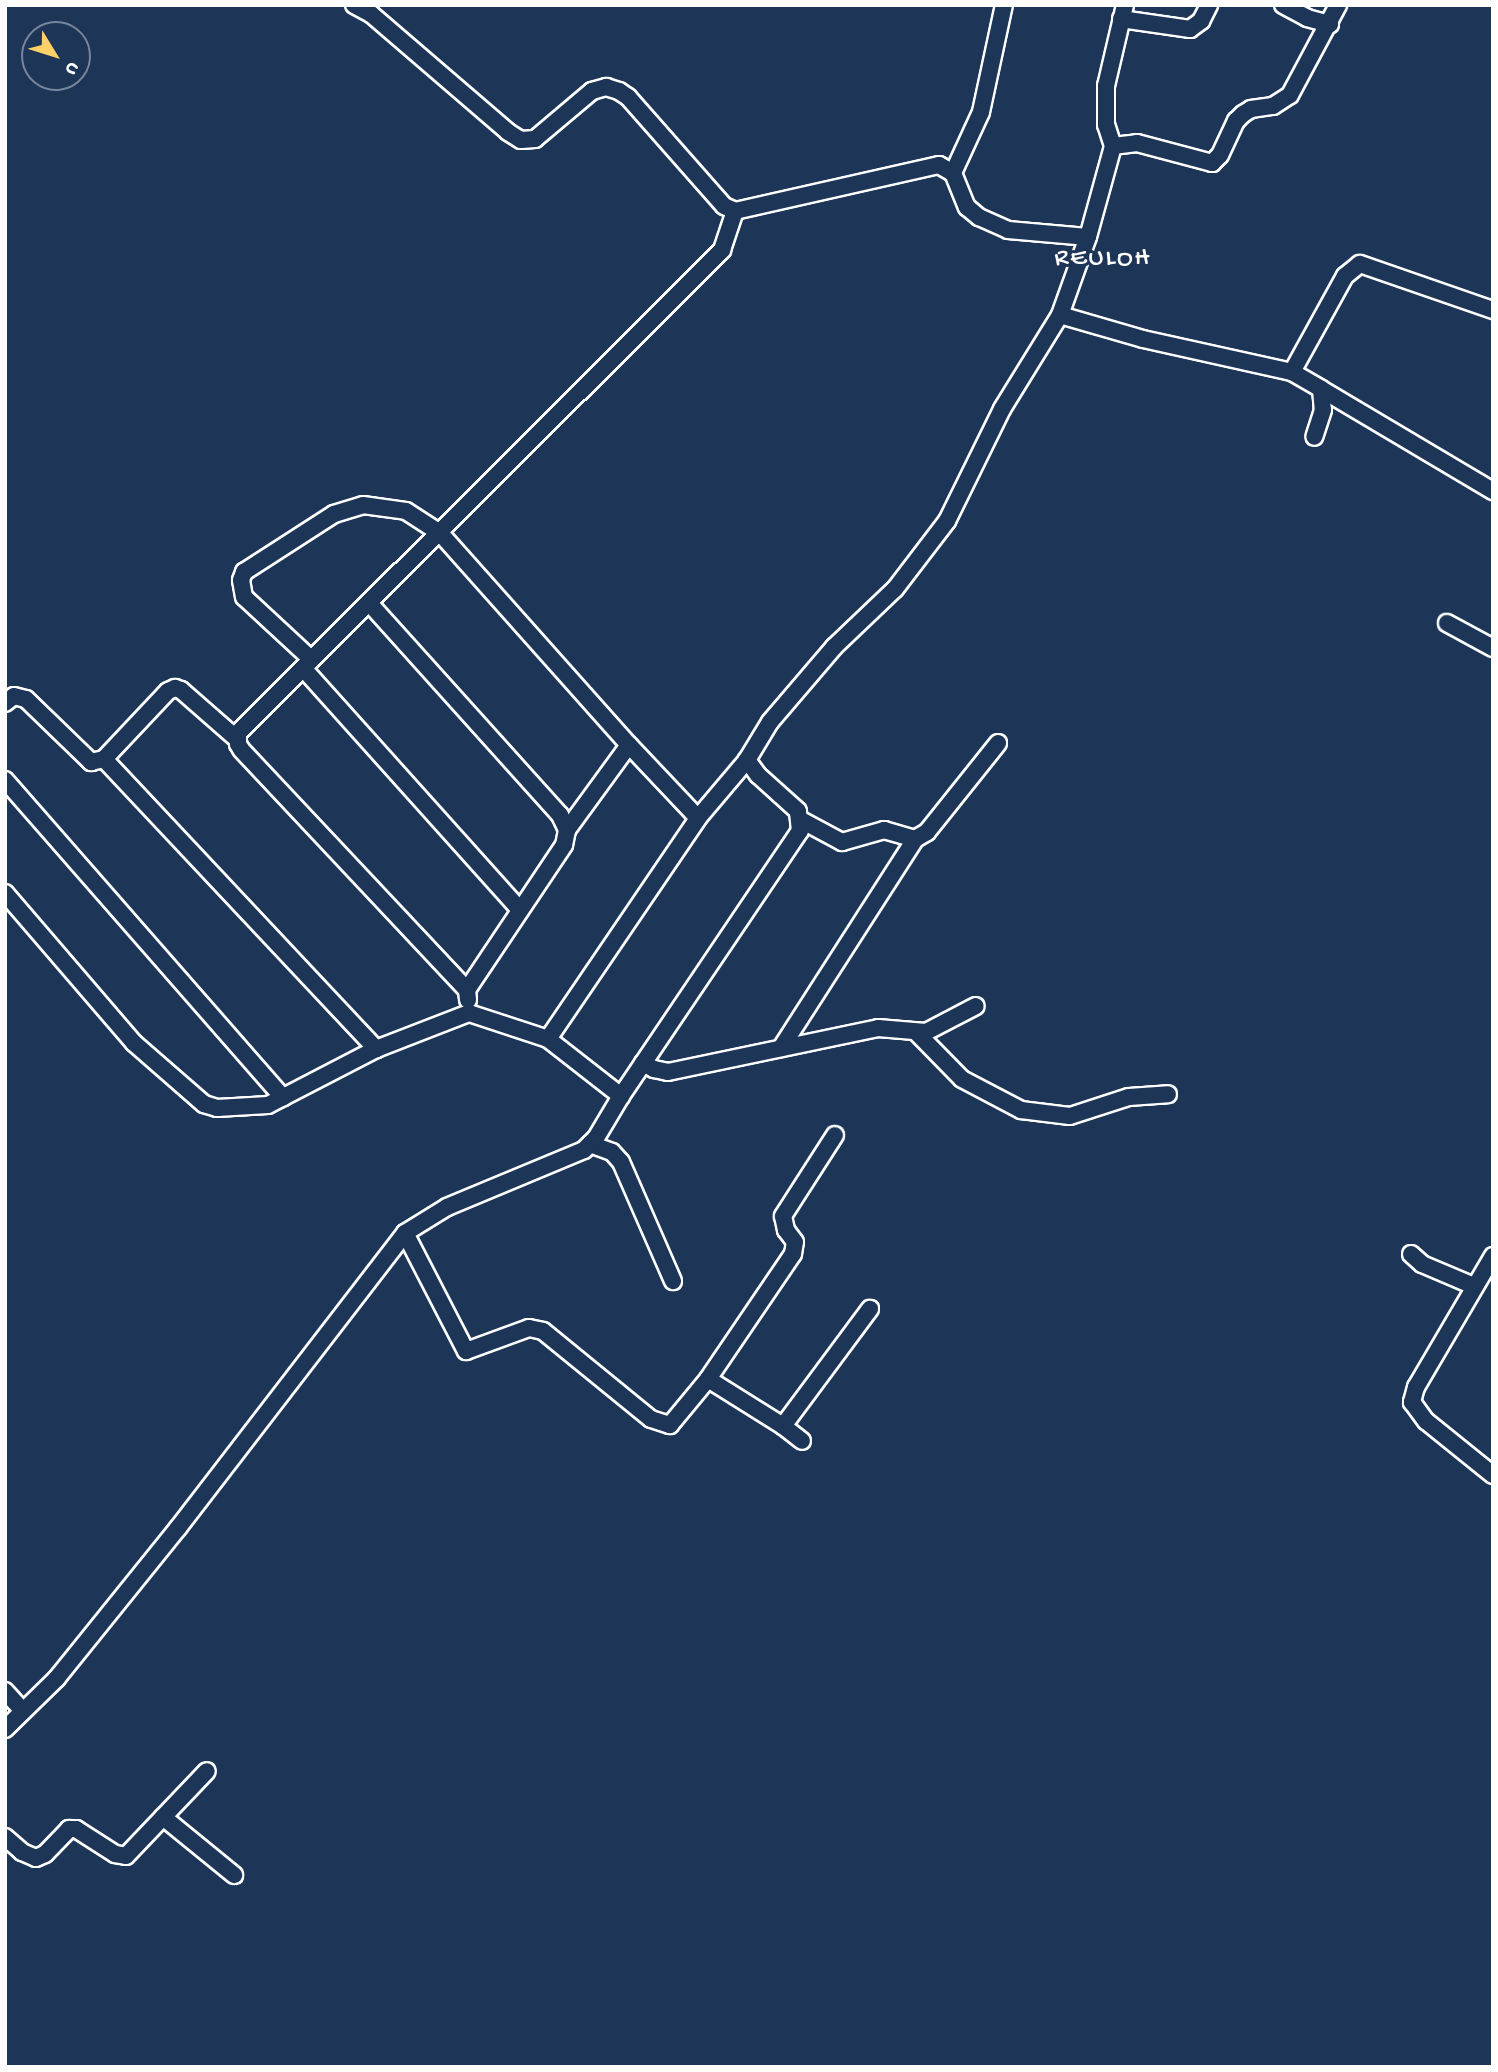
<!DOCTYPE html>
<html>
<head>
<meta charset="utf-8">
<style>
	body { margin:0 }
	#map { position:relative; width:1498px; height:2072px; overflow:hidden; background:#1d3557; font-family:"Gochi Hand",sans-serif }
	div>[style] { position:absolute }
	.roads { filter:drop-shadow(2px 0 #fff) drop-shadow(-2px 0 #fff) drop-shadow(0 2px #fff) drop-shadow(0 -2px #fff) }
	.street>* { height:16px; margin:-8px; padding:0 8px; transform-origin:8px; border-radius:8px; background:#1d3557 }
	span { translate:-50% -50%; white-space:nowrap; text-align:center; line-height:1.15; -webkit-text-stroke:6px #1d3557; paint-order:stroke }
	.quarter-label { font-size:26px; color:#fff; letter-spacing:2px }
	.frame { position:absolute; inset:0; border:7px solid #fff; pointer-events:none }
	.north { position:absolute; left:21px; top:21px; width:70px; height:70px; box-sizing:border-box; background:#1d3557; border:2px solid #77869a; border-radius:50%; rotate:128deg; font-size:19px; font-weight:700; line-height:28px; text-align:center; color:#fff }
	.north::after { content:''; display:block; margin:auto; width:24px; height:32px; background:#ffd166; clip-path:polygon(50% 0,100% 100%,50% 72%,0 100%) }
</style>
</head>
<body>
<div id="map">
	<div class="roads">
		<div class="street">
			<i style="left:354px;top:5px;width:19px;rotate:28deg"></i>
			<i style="left:371px;top:14px;width:181px;rotate:40.7deg"></i>
			<i style="left:508px;top:132px;width:15px;rotate:32deg"></i>
			<i style="left:521px;top:140px;width:14px;rotate:-4deg"></i>
			<i style="left:535px;top:139px;width:75px;rotate:-40.1deg"></i>
			<i style="left:592px;top:91px;width:15px;rotate:-16deg"></i>
			<i style="left:606px;top:87px;width:14px;rotate:17deg"></i>
			<i style="left:619px;top:91px;width:11px;rotate:34deg"></i>
			<i style="left:628px;top:97px;width:145px;rotate:48.6deg"></i>
			<i style="left:724px;top:206px;width:12px;rotate:24deg"></i>
			<i style="left:735px;top:211px;width:209px;rotate:-12.7deg"></i>
			<i style="left:939px;top:165px;width:16px;rotate:30deg"></i>
			<i style="left:953px;top:173px;width:37px;rotate:68deg"></i>
			<i style="left:967px;top:207px;width:16px;rotate:40deg"></i>
			<i style="left:979px;top:217px;width:32px;rotate:24deg"></i>
			<i style="left:1008px;top:230px;width:80px;rotate:5deg"></i>
			<i style="left:1283px;top:5px;width:27px;rotate:28deg"></i>
			<i style="left:1307px;top:18px;width:24px;rotate:15deg"></i>
			<i style="left:1121px;top:19px;width:70px;rotate:8.2deg"></i>
			<i style="left:1190px;top:29px;width:14px;rotate:-36deg"></i>
			<i style="left:1201px;top:21px;width:18px;rotate:-63deg"></i>
			<i style="left:1113px;top:146px;width:22px;rotate:-108deg"></i>
			<i style="left:1106px;top:125px;width:39px;rotate:-90deg"></i>
			<i style="left:1106px;top:86px;width:83px;rotate:-76.8deg"></i>
			<i style="left:953px;top:173px;width:67px;rotate:-65.3deg"></i>
			<i style="left:981px;top:112px;width:109px;rotate:-77.9deg"></i>
			<i style="left:1060px;top:315px;width:86px;rotate:16.1deg"></i>
			<i style="left:1143px;top:339px;width:153px;rotate:12.5deg"></i>
			<i style="left:1292px;top:372px;width:34px;rotate:30deg"></i>
			<i style="left:1321px;top:389px;width:21px;rotate:85deg"></i>
			<i style="left:1323px;top:410px;width:28px;rotate:108deg"></i>
			<i style="left:1292px;top:372px;width:110px;rotate:-61.1deg"></i>
			<i style="left:1345px;top:276px;width:19px;rotate:-39deg"></i>
			<i style="left:1360px;top:264px;width:141px;rotate:19.1deg"></i>
			<i style="left:1321px;top:389px;width:200px;rotate:30.7deg"></i>
			<i style="left:370px;top:604px;width:284px;rotate:48deg"></i>
			<i style="left:560px;top:815px;width:17px;rotate:65deg"></i>
			<i style="left:567px;top:830px;width:15px;rotate:101deg"></i>
			<i style="left:564px;top:845px;width:174px;rotate:123.8deg"></i>
			<i style="left:467px;top:990px;width:10px;rotate:84deg"></i>
			<i style="left:1447px;top:623px;width:52px;rotate:28.5deg"></i>
			<i style="left:311px;top:659px;width:91px;rotate:-137.2deg"></i>
			<i style="left:244px;top:597px;width:17px;rotate:-100deg"></i>
			<i style="left:241px;top:580px;width:9px;rotate:-69deg"></i>
			<i style="left:244px;top:572px;width:107px;rotate:-32.8deg"></i>
			<i style="left:334px;top:514px;width:30px;rotate:-17deg"></i>
			<i style="left:363px;top:505px;width:43px;rotate:7.9deg"></i>
			<i style="left:406px;top:511px;width:40px;rotate:32.9deg"></i>
			<i style="left:440px;top:533px;width:284px;rotate:48.3deg"></i>
			<i style="left:629px;top:745px;width:100px;rotate:46.6deg"></i>
			<i style="left:303px;top:668px;width:324px;rotate:48.1deg"></i>
			<i style="left:5px;top:703px;width:11px;rotate:-38deg"></i>
			<i style="left:14px;top:696px;width:12px;rotate:14deg"></i>
			<i style="left:26px;top:699px;width:91px;rotate:44.1deg"></i>
			<i style="left:91px;top:762px;width:13px;rotate:-13deg"></i>
			<i style="left:104px;top:759px;width:93px;rotate:-46.7deg"></i>
			<i style="left:168px;top:691px;width:8px;rotate:-23deg"></i>
			<i style="left:175px;top:688px;width:6px;rotate:18deg"></i>
			<i style="left:181px;top:690px;width:74px;rotate:41.2deg"></i>
			<i style="left:104px;top:759px;width:398px;rotate:46.8deg"></i>
			<i style="left:5px;top:780px;width:422px;rotate:48.8deg"></i>
			<i style="left:801px;top:820px;width:47px;rotate:28.2deg"></i>
			<i style="left:842px;top:842px;width:44px;rotate:-15.9deg"></i>
			<i style="left:884px;top:830px;width:32px;rotate:16deg"></i>
			<i style="left:915px;top:839px;width:14px;rotate:-30deg"></i>
			<i style="left:927px;top:832px;width:114px;rotate:-51.4deg"></i>
			<i style="left:567px;top:830px;width:105px;rotate:-53.9deg"></i>
			<i style="left:5px;top:893px;width:198px;rotate:49.3deg"></i>
			<i style="left:134px;top:1043px;width:93px;rotate:41.1deg"></i>
			<i style="left:204px;top:1104px;width:14px;rotate:17deg"></i>
			<i style="left:217px;top:1108px;width:51px;rotate:-3.4deg"></i>
			<i style="left:268px;top:1105px;width:122px;rotate:-27.4deg"></i>
			<i style="left:376px;top:1049px;width:100px;rotate:-21.2deg"></i>
			<i style="left:469px;top:1013px;width:83px;rotate:18.2deg"></i>
			<i style="left:548px;top:1039px;width:93px;rotate:38deg"></i>
			<i style="left:467px;top:990px;width:330px;rotate:-133.2deg"></i>
			<i style="left:241px;top:749px;width:6px;rotate:-121deg"></i>
			<i style="left:238px;top:744px;width:11px;rotate:-90deg"></i>
			<i style="left:238px;top:733px;width:684px;rotate:-44.94deg"></i>
			<i style="left:722px;top:250px;width:41px;rotate:-71.6deg"></i>
			<i style="left:917px;top:1033px;width:64px;rotate:45.6deg"></i>
			<i style="left:962px;top:1079px;width:67px;rotate:27.7deg"></i>
			<i style="left:1021px;top:1110px;width:49px;rotate:7deg"></i>
			<i style="left:1070px;top:1116px;width:62px;rotate:-17.9deg"></i>
			<i style="left:1129px;top:1097px;width:39px;rotate:-4deg"></i>
			<i style="left:548px;top:1039px;width:267px;rotate:-55.8deg"></i>
			<i style="left:698px;top:818px;width:76px;rotate:-49.8deg"></i>
			<i style="left:781px;top:1048px;width:248px;rotate:-57.3deg"></i>
			<i style="left:643px;top:1063px;width:13px;rotate:29deg"></i>
			<i style="left:654px;top:1069px;width:14px;rotate:12deg"></i>
			<i style="left:668px;top:1072px;width:215px;rotate:-11.8deg"></i>
			<i style="left:878px;top:1028px;width:48px;rotate:4.8deg"></i>
			<i style="left:926px;top:1032px;width:56px;rotate:-27.5deg"></i>
			<i style="left:590px;top:1144px;width:23px;rotate:20deg"></i>
			<i style="left:612px;top:1152px;width:13px;rotate:48deg"></i>
			<i style="left:621px;top:1162px;width:130px;rotate:66.4deg"></i>
			<i style="left:405px;top:1233px;width:133px;rotate:62.7deg"></i>
			<i style="left:466px;top:1351px;width:67px;rotate:-20.1deg"></i>
			<i style="left:529px;top:1328px;width:14px;rotate:12deg"></i>
			<i style="left:543px;top:1331px;width:139px;rotate:39.2deg"></i>
			<i style="left:651px;top:1419px;width:20px;rotate:18deg"></i>
			<i style="left:670px;top:1425px;width:60px;rotate:-50.4deg"></i>
			<i style="left:708px;top:1379px;width:151px;rotate:-55.8deg"></i>
			<i style="left:793px;top:1254px;width:12px;rotate:-81deg"></i>
			<i style="left:795px;top:1242px;width:15px;rotate:-127deg"></i>
			<i style="left:786px;top:1230px;width:14px;rotate:-102deg"></i>
			<i style="left:783px;top:1216px;width:96px;rotate:-57.3deg"></i>
			<i style="left:1411px;top:1254px;width:15px;rotate:42deg"></i>
			<i style="left:1422px;top:1264px;width:56px;rotate:22.9deg"></i>
			<i style="left:1493px;top:1256px;width:152px;rotate:120.4deg"></i>
			<i style="left:1416px;top:1387px;width:16px;rotate:105deg"></i>
			<i style="left:1412px;top:1402px;width:24px;rotate:54deg"></i>
			<i style="left:1426px;top:1421px;width:86px;rotate:38.9deg"></i>
			<i style="left:708px;top:1379px;width:89px;rotate:32.1deg"></i>
			<i style="left:783px;top:1426px;width:24px;rotate:38deg"></i>
			<i style="left:783px;top:1426px;width:146px;rotate:-53.4deg"></i>
			<i style="left:5px;top:1691px;width:25px;rotate:48deg"></i>
			<i style="left:5px;top:1729px;width:73px;rotate:-44.4deg"></i>
			<i style="left:57px;top:1678px;width:193px;rotate:-51.1deg"></i>
			<i style="left:178px;top:1528px;width:372px;rotate:-52.4deg"></i>
			<i style="left:405px;top:1233px;width:49px;rotate:-31.8deg"></i>
			<i style="left:447px;top:1207px;width:148px;rotate:-22.6deg"></i>
			<i style="left:584px;top:1150px;width:17px;rotate:-45deg"></i>
			<i style="left:596px;top:1138px;width:49px;rotate:-59.2deg"></i>
			<i style="left:621px;top:1096px;width:320px;rotate:-56deg"></i>
			<i style="left:800px;top:831px;width:20px;rotate:-96deg"></i>
			<i style="left:798px;top:811px;width:54px;rotate:-138deg"></i>
			<i style="left:758px;top:775px;width:19px;rotate:-126deg"></i>
			<i style="left:747px;top:760px;width:44px;rotate:-58.8deg"></i>
			<i style="left:770px;top:722px;width:99px;rotate:-49.5deg"></i>
			<i style="left:834px;top:647px;width:84px;rotate:-43.6deg"></i>
			<i style="left:895px;top:589px;width:86px;rotate:-52.6deg"></i>
			<i style="left:947px;top:521px;width:125px;rotate:-63.8deg"></i>
			<i style="left:1002px;top:409px;width:110px;rotate:-58.3deg"></i>
			<i style="left:1060px;top:315px;width:83px;rotate:-70.3deg"></i>
			<i style="left:1088px;top:237px;width:94px;rotate:-74.6deg"></i>
			<i style="left:1113px;top:146px;width:24px;rotate:-7deg"></i>
			<i style="left:1137px;top:143px;width:78px;rotate:14.9deg"></i>
			<i style="left:1212px;top:163px;width:11px;rotate:-45deg"></i>
			<i style="left:1220px;top:155px;width:38px;rotate:-65deg"></i>
			<i style="left:1236px;top:121px;width:10px;rotate:-45deg"></i>
			<i style="left:1243px;top:114px;width:9px;rotate:-32deg"></i>
			<i style="left:1251px;top:109px;width:22px;rotate:-8deg"></i>
			<i style="left:1273px;top:106px;width:20px;rotate:-33deg"></i>
			<i style="left:1290px;top:95px;width:102px;rotate:-61.9deg"></i>
			<i style="left:163px;top:1817px;width:92px;rotate:39.2deg"></i>
			<i style="left:5px;top:1837px;width:23px;rotate:41deg"></i>
			<i style="left:22px;top:1852px;width:15px;rotate:23deg"></i>
			<i style="left:36px;top:1858px;width:10px;rotate:-24deg"></i>
			<i style="left:45px;top:1854px;width:35px;rotate:-46deg"></i>
			<i style="left:69px;top:1829px;width:7px"></i>
			<i style="left:76px;top:1829px;width:46px;rotate:32.7deg"></i>
			<i style="left:115px;top:1854px;width:11px;rotate:10deg"></i>
			<i style="left:126px;top:1856px;width:117px;rotate:-46.4deg"></i>
		</div>
	</div>
	<div class="quarter-label">
		<span style="left:1103px;top:260px">REULOH</span>
	</div>
	<div class="frame"></div>
	<div class="north">U</div>
</div>
</body>
</html>
